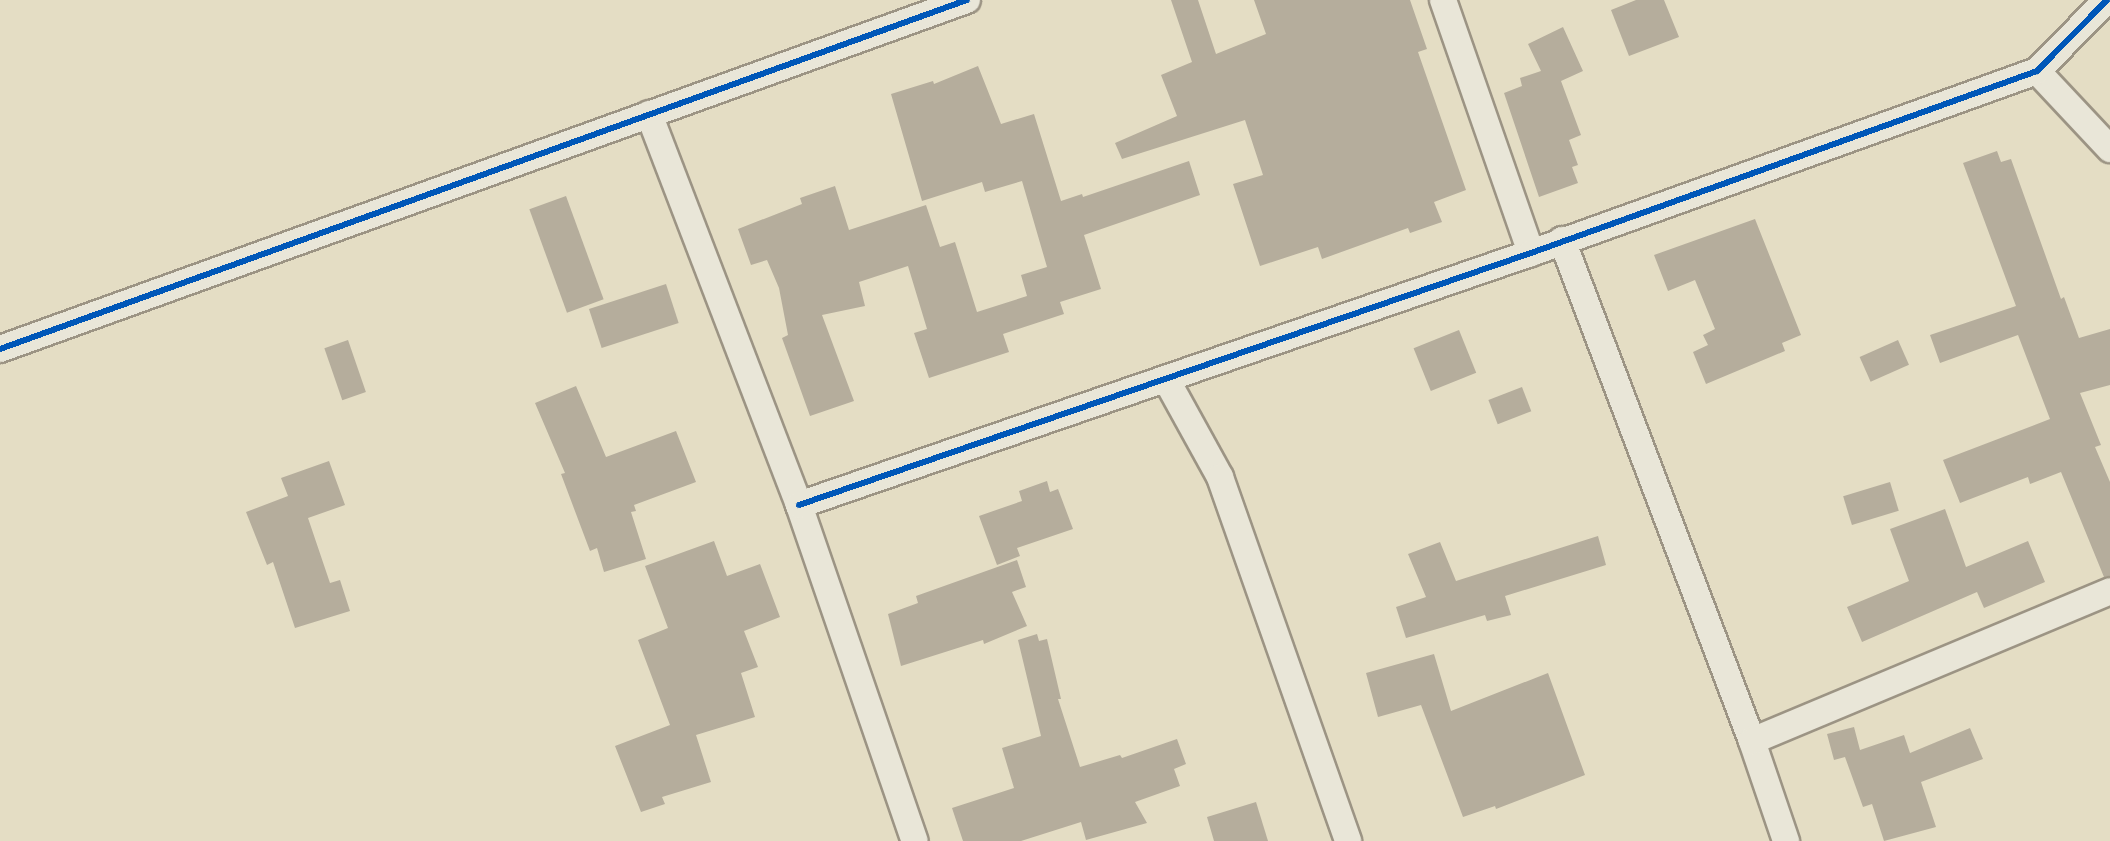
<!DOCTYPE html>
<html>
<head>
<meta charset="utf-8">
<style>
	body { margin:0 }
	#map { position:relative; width:2110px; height:841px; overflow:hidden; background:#e4ddc4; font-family:"Libre Caslon Text",serif }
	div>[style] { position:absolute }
	.building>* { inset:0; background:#b5ad9c; transform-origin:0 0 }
	.roads { filter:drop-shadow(2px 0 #9c9484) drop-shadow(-2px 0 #9c9484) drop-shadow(0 2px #9c9484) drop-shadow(0 -2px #9c9484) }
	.minor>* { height:26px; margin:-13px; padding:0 13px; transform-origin:13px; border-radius:13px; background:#e9e6d8 }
	.cycleway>* { height:6px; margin:-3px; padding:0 3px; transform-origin:3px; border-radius:3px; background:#0057b8 }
	span { translate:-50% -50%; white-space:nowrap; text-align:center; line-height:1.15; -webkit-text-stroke:4.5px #f6eed0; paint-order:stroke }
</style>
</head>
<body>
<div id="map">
	<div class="building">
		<i style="clip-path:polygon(1171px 0,1198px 0,1216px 54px,1266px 34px,1254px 0,1410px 0,1427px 49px,1418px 52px,1466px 190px,1434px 202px,1442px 222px,1410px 233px,1408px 228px,1322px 259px,1318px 247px,1260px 266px,1233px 184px,1263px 175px,1245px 120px,1122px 159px,1115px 143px,1177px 116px,1161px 75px,1192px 62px)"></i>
		<i style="clip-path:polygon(1636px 0,1664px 0,1679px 37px,1629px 56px,1611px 10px)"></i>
		<i style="clip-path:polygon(1563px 27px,1583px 71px,1561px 81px,1581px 135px,1569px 140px,1578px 165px,1572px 167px,1578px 183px,1539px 197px,1504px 93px,1522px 86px,1520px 78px,1541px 71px,1528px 44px)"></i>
		<i style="clip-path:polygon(978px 66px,1001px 124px,1034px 114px,1061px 201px,1082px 194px,1083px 197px,1189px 161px,1200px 195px,1084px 235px,1101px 289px,1060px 302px,1064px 314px,1003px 334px,1009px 352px,929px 378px,914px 333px,927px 329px,908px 266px,859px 282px,865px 306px,822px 315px,854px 401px,810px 416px,782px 338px,788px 335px,779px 288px,767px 260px,751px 265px,738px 229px,802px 204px,800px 198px,835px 186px,849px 230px,926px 205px,940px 247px,955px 242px,977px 312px,1027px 296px,1021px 275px,1047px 267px,1022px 181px,985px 192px,982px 182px,922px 201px,891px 94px,933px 81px,934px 84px)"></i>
		<i style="clip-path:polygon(1997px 151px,2001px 162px,2011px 159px,2061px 299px,2064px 297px,2079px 338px,2110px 329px,2110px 385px,2080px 393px,2101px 445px,2095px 447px,2110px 482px,2110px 576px,2104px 577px,2061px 472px,2030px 484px,2028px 477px,1960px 503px,1943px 460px,2050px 419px,2018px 335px,1940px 363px,1930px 335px,2016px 306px,1963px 163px)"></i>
		<i style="left:566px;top:196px;width:110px;height:39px;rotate:70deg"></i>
		<i style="clip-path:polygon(1755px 219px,1801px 335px,1782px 343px,1785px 351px,1706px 384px,1693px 352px,1708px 345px,1703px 335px,1715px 329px,1695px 280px,1668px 291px,1654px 255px)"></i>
		<i style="left:666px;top:284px;width:41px;height:81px;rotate:72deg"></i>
		<i style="left:1459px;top:330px;width:46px;height:49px;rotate:68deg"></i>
		<i style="left:348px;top:340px;width:55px;height:25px;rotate:71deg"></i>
		<i style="left:1898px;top:340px;width:27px;height:42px;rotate:66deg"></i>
		<i style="clip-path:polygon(576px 386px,606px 457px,676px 431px,696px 482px,634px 505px,636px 511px,631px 512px,646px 559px,604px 572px,597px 548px,590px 551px,561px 474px,565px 473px,535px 403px)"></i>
		<i style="left:1522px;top:387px;width:26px;height:36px;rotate:69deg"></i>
		<i style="clip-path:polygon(329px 461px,345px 505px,308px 518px,330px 583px,340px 580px,350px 611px,295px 628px,273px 562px,267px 565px,246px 512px,288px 496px,281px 478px)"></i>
		<i style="clip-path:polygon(1047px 481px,1050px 492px,1058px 489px,1073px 529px,1017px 548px,1020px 556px,997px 565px,979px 516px,1022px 501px,1019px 491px)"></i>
		<i style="left:1890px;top:482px;width:30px;height:49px;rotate:73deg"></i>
		<i style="clip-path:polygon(1945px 509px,1966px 567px,2028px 541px,2045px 582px,1984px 608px,1977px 592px,1862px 642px,1847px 607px,1909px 581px,1890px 529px)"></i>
		<i style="clip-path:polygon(1598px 536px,1606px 565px,1505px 596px,1511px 615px,1487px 621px,1485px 615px,1406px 638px,1396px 607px,1426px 597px,1408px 554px,1440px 542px,1456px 581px)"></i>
		<i style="clip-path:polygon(714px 541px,727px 576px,760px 564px,780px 617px,744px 631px,758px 667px,741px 673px,755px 717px,696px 735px,711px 782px,662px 797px,665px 804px,641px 812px,615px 746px,670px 725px,638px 640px,668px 628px,645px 566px)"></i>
		<i style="clip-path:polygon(1017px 560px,1026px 587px,1012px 592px,1027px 626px,984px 644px,983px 640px,901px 666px,888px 614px,918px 603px,916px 596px)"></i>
		<i style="clip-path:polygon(1037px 634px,1039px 641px,1047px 639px,1061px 699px,1058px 699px,1080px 767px,1120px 755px,1122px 758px,1177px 739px,1186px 764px,1174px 769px,1180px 786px,1135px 802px,1147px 823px,1086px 840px,1081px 822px,1021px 841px,963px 841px,952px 808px,1014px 788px,1002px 748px,1041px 736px,1018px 640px)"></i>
		<i style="clip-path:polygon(1434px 654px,1451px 711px,1548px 673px,1585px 775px,1496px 809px,1495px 806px,1463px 817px,1421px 705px,1378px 717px,1366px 673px)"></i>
		<i style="clip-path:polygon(1854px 727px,1860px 750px,1904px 735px,1910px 753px,1970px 728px,1983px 759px,1921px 782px,1936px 827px,1884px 841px,1872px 804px,1863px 807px,1845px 757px,1834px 760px,1827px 734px)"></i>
		<i style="clip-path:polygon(1256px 802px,1268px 841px,1214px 841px,1207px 817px)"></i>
	</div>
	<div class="roads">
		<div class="minor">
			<i style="left:1443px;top:0;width:268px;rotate:70.8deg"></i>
			<i style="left:2037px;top:71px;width:107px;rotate:46.9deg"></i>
			<i style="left:649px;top:114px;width:419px;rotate:69deg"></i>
			<i style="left:799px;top:505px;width:355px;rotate:71deg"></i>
			<i style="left:1562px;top:240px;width:536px;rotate:69.23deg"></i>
			<i style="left:1752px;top:741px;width:106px;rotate:71.2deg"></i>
			<i style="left:0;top:349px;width:1028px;rotate:-19.85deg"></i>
			<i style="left:1166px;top:379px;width:112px;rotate:61.1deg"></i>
			<i style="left:1220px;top:477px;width:386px;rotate:70.6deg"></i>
			<i style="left:799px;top:505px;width:774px;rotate:-19deg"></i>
			<i style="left:1531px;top:253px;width:538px;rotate:-19.78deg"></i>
			<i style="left:2037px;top:71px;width:100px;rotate:-45.4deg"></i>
			<i style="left:1752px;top:741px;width:388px;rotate:-22.7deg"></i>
		</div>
	</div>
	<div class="cycleway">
		<i style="left:0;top:349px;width:1028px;rotate:-19.85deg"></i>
		<i style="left:799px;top:505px;width:774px;rotate:-19deg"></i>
		<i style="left:1531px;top:253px;width:538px;rotate:-19.78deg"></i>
		<i style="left:2037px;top:71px;width:100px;rotate:-45.4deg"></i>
	</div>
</div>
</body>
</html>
